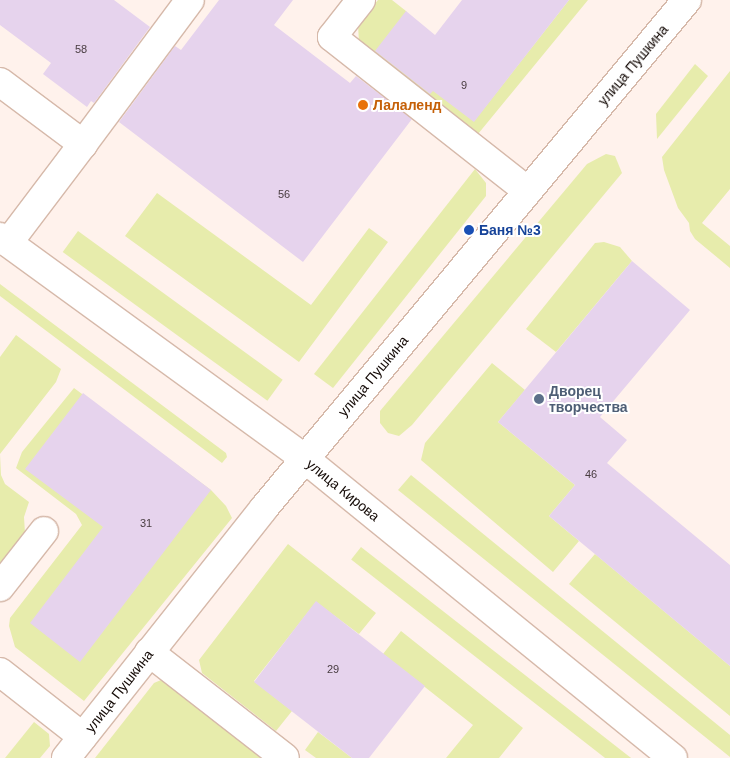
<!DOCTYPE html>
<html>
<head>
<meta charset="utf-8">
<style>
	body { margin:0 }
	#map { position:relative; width:730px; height:758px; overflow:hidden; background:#fff2ec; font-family:Arial,sans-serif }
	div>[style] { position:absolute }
	.green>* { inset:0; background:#e7ecac; transform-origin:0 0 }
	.building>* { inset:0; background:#e6d3ed }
	.roads { filter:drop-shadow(1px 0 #d6b9aa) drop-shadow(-1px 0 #d6b9aa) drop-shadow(0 1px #d6b9aa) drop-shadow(0 -1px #d6b9aa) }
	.minor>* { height:28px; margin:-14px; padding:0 14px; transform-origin:14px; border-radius:14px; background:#fff }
	.dots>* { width:14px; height:14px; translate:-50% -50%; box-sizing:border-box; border:2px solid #fff; border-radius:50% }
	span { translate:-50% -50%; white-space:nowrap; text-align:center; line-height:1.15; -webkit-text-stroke:4px #fff; paint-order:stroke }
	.number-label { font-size:11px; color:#483c40 }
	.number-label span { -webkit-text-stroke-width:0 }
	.street-label { font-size:14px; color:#140a06 }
	.food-label { font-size:14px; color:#c56008; font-weight:700 }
	.left { translate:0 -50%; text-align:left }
	.transit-label { font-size:14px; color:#164399; font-weight:700 }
	.service-label { font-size:14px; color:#4e5e75; font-weight:700 }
</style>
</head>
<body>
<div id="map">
	<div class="green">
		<i style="clip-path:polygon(378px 0,392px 0,406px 11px,474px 121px,569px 0,588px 0,478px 134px,359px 43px,358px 24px)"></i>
		<i style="clip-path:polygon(695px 64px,708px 76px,657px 139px,656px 114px)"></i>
		<i style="clip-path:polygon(730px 71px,730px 189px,702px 223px,730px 246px,730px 268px,695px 239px,690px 231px,689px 223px,678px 208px,664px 170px,662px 157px)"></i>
		<i style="clip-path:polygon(606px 154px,615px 156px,622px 173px,412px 425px,399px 436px,388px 433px,380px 423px,380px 411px,587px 164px)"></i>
		<i style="clip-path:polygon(475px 169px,486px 183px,486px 196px,333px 388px,314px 374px)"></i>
		<i style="clip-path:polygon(157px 193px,311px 305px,369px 228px,388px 242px,299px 362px,125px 236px)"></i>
		<i style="left:78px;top:231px;width:253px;height:26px;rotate:36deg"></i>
		<i style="clip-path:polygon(604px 242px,620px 247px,632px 261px,556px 352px,526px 329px,595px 243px)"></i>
		<i style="clip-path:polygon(0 284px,226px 453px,227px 457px,222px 463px,0 296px)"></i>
		<i style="clip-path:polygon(16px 335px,61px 369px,56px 382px,0 454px,1px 475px,5px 484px,29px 502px,24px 517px,25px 533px,0 565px,0 357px)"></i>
		<i style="clip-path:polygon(492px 363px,525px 390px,498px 422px,575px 485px,549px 516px,579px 541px,553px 572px,421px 460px,425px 443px)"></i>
		<i style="clip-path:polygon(74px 388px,211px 490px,226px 506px,232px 518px,84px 701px,15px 647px,9px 626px,10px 618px,82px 525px,76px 514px,16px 468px,22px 452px)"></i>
		<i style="clip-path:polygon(411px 475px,730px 735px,730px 757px,398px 490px)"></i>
		<i style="clip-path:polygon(288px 544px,376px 613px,359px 634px,316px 602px,254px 681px,292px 711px,276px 731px,202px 673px,199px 660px)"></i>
		<i style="left:361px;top:547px;width:344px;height:16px;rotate:38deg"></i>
		<i style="clip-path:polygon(595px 554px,730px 666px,730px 716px,569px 584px)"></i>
		<i style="clip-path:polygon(401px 631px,523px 728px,499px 758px,446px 758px,473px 725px,383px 654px)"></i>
		<i style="clip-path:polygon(161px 680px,167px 680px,269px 758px,95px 758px,154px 683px)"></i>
		<i style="clip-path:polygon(34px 722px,49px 734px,50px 746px,40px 758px,5px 758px)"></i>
		<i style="clip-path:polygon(318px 732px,352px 758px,316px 758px,305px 750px)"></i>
	</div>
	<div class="building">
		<i style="clip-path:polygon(0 0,114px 0,150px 27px,94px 103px,91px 101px,87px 107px,43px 74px,51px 63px,0 25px)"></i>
		<i style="clip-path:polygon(219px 0,293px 0,274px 25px,350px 83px,356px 76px,412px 119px,303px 262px,119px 122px,175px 46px,181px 50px)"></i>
		<i style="clip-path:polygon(462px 0,569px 0,474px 122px,433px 91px,430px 94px,375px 51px,406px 11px,435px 35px)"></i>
		<i style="clip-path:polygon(632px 261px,690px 310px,600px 417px,627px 440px,607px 463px,730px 565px,730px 666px,549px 516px,575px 485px,498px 422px)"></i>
		<i style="clip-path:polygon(83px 393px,211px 490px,80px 662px,30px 623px,103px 527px,25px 469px)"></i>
		<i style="clip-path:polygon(316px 601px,425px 686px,369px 758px,352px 758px,254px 682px)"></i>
	</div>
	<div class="roads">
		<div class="minor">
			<i style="left:361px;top:0;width:47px;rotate:128.1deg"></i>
			<i style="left:332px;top:37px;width:249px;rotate:38.2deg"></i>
			<i style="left:0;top:82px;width:104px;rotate:36.8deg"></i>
			<i style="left:83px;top:144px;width:124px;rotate:127.1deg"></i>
			<i style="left:83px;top:144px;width:179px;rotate:-53.4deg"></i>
			<i style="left:0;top:237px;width:377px;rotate:36deg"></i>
			<i style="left:305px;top:459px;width:474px;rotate:39.1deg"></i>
			<i style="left:0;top:587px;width:71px;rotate:-51.8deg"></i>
			<i style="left:149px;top:652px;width:172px;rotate:37.9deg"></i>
			<i style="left:0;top:672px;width:105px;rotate:38.1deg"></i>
			<i style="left:66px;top:758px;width:319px;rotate:-51.6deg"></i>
			<i style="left:264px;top:508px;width:661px;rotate:-50.22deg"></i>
		</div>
	</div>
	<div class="dots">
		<i style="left:363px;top:105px;background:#e8710a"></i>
		<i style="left:469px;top:230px;background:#1a4fb4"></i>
		<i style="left:539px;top:399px;background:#5c6f8a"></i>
	</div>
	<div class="number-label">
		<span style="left:81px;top:49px">58</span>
		<span style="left:464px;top:85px">9</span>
		<span style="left:284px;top:194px">56</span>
		<span style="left:591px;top:474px">46</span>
		<span style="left:146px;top:523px">31</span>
		<span style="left:333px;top:669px">29</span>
	</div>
	<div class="street-label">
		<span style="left:633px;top:65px;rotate:-50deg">улица Пушкина</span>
		<span style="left:373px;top:376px;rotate:-50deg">улица Пушкина</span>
		<span style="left:343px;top:490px;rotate:39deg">улица Кирова</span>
		<span style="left:119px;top:691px;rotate:-52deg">улица Пушкина</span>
	</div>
	<div class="food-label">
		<span class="left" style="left:373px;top:105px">Лалаленд</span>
	</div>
	<div class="transit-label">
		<span class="left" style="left:479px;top:230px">Баня №3</span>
	</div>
	<div class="service-label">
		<span class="left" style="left:549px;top:399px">Дворец<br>творчества</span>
	</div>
</div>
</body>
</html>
